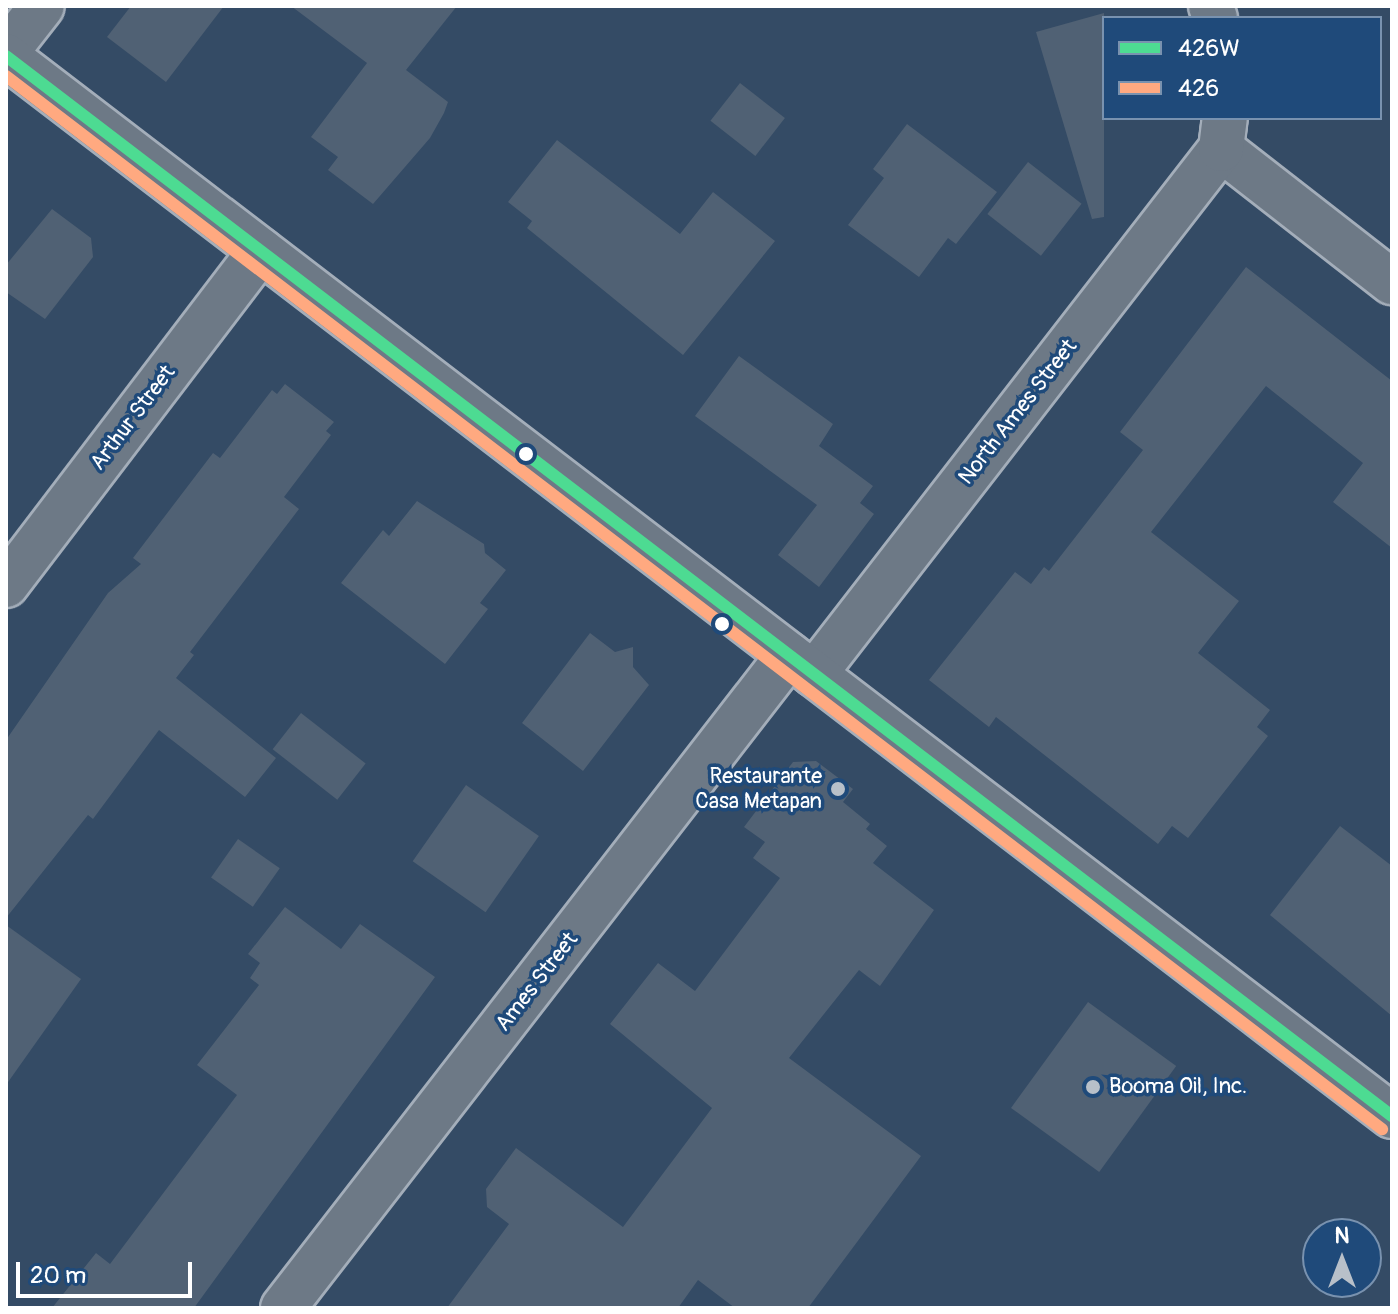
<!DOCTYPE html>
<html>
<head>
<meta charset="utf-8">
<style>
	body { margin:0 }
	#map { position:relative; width:1398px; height:1314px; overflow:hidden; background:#344b65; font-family:Pangolin,sans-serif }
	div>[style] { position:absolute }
	.building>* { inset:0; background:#506174; transform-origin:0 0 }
	.roads { filter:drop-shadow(2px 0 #a4aeba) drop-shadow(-2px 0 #a4aeba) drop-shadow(0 2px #a4aeba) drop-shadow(0 -2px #a4aeba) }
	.street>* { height:44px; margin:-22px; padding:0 22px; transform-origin:22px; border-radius:22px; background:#6d7986 }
	.secondary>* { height:44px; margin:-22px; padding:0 22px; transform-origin:22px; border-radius:22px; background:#6d7986 }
	.bus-1>* { height:12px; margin:-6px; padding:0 6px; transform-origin:6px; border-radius:6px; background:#4ddb92 }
	.bus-2>* { height:12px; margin:-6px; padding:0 6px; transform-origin:6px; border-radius:6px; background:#ffa980 }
	.dots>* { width:22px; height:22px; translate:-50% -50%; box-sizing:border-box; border:4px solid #1f4a7a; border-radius:50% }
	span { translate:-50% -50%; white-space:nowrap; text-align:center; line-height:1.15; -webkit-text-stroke:7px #1f4a7a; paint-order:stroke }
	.street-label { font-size:22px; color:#fff }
	.poi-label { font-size:22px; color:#fff }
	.right { translate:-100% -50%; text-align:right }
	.left { translate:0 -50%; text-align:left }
	.frame { position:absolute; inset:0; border:8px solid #fff; pointer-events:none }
	.legend { position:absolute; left:1102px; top:16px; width:280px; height:104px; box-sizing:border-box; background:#1f4a7a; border:2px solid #7992af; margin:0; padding:10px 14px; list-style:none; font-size:24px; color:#fff }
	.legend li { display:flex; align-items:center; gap:16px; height:40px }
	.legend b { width:40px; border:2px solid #7992af }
	.north { position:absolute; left:1302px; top:1218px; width:80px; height:80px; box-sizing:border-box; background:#1f4a7a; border:2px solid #7992af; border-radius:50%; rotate:0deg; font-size:22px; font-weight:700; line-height:32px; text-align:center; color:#fff }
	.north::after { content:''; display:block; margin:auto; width:28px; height:36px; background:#b8c0c9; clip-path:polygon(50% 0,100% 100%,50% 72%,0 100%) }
	.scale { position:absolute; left:16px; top:1262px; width:176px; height:36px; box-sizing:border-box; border:4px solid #fff; border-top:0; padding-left:10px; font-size:24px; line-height:28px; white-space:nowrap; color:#fff; -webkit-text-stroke:6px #1f4a7a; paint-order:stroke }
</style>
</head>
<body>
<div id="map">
	<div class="building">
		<i style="clip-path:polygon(131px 6px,224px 6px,166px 82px,107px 37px)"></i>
		<i style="clip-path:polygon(291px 6px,457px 6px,406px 70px,448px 102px,444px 113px,430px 138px,373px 204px,328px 170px,338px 157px,311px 137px,367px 63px)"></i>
		<i style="clip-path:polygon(1104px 13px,1104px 217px,1092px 219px,1036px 32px)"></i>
		<i style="left:740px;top:83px;width:57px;height:48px;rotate:38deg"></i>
		<i style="clip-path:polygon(907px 124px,997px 192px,956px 244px,948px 238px,919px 277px,848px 225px,884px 178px,873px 169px)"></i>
		<i style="clip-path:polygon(557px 140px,680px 234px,713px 192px,775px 241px,683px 355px,527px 228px,532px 221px,508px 202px)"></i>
		<i style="left:1028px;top:162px;width:68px;height:66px;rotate:38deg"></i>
		<i style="clip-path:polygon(52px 209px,91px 238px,93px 257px,45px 319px,6px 292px,6px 265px)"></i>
		<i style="clip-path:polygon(1246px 267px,1392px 381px,1392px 548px,1333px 502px,1363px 463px,1266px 386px,1151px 532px,1239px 601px,1198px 653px,1270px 710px,1257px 727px,1268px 736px,1188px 838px,1172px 826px,1158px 844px,996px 717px,989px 727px,929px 680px,1015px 572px,1031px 584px,1044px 567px,1049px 571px,1143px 450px,1120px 432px)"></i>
		<i style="clip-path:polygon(739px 356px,833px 424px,819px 446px,873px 486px,860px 503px,874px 514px,819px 587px,778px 555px,817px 505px,695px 416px)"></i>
		<i style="clip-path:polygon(285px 384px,334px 422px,326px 431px,331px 435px,284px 497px,299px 509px,190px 652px,194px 655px,176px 678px,276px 758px,245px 797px,159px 730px,93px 819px,88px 815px,6px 918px,6px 740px,108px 593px,141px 564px,133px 558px,213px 453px,220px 458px,272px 390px,277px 394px)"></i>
		<i style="clip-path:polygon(417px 501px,484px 544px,485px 553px,506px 570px,480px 603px,488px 609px,445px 664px,341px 583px,383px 530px,389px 536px)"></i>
		<i style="clip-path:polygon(590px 633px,615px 652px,633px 647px,633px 667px,649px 685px,583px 771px,522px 723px)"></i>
		<i style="left:301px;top:713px;width:82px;height:46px;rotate:38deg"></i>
		<i style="clip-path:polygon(816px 761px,853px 789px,843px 802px,870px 824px,866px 829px,887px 846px,873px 863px,934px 910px,880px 986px,859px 970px,789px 1058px,921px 1156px,808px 1308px,735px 1308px,698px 1280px,678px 1308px,447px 1308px,509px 1224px,487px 1207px,486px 1189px,516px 1148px,623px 1227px,712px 1108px,610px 1024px,658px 963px,695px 991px,780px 878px,753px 858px,765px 842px,744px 827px,793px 762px)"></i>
		<i style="left:466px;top:785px;width:89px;height:93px;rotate:35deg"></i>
		<i style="clip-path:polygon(1340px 826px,1392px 866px,1392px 1016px,1270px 915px)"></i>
		<i style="left:238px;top:839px;width:51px;height:47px;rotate:35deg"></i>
		<i style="clip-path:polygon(285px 907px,341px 949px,360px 924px,435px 977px,194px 1308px,52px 1308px,96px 1253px,110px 1264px,237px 1095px,197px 1065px,259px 985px,250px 978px,260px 963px,248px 954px)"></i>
		<i style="clip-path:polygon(6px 925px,81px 979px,6px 1085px)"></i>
		<i style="left:1088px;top:1002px;width:109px;height:131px;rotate:36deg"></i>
	</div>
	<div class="roads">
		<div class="street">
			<i style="left:1211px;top:6px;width:13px;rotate:72deg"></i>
			<i style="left:6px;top:52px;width:58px;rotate:-52deg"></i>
			<i style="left:1221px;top:149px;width:217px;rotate:37.9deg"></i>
			<i style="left:6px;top:585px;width:420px;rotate:-52.7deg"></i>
			<i style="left:814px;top:674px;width:664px;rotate:-52.22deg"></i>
			<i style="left:1221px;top:149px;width:31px;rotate:-83deg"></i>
			<i style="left:283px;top:1308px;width:826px;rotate:-52.23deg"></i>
		</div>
		<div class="secondary">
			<i style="left:6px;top:56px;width:1745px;rotate:37.41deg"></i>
		</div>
	</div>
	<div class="bus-1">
		<i style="left:6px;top:56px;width:1745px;rotate:37.41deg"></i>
	</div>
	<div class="bus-2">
		<i style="left:6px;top:76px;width:1733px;rotate:37.43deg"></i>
	</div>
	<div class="dots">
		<i style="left:526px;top:454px;background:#fff"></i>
		<i style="left:722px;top:624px;background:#fff"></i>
		<i style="left:838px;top:789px;background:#b8c0c9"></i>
		<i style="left:1093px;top:1087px;background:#b8c0c9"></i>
	</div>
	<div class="street-label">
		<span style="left:1018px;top:412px;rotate:-52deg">North Ames Street</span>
		<span style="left:133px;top:418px;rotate:-53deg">Arthur Street</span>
		<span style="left:537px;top:982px;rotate:-52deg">Ames Street</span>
	</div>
	<div class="poi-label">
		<span class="right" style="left:822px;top:789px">Restaurante<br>Casa Metapan</span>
		<span class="left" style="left:1109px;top:1087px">Booma Oil, Inc.</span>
	</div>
	<div class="frame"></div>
	<ul class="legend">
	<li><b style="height:10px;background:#4ddb92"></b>426W</li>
	<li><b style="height:10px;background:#ffa980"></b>426</li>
	</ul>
	<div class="north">N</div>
	<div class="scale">20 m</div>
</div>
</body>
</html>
